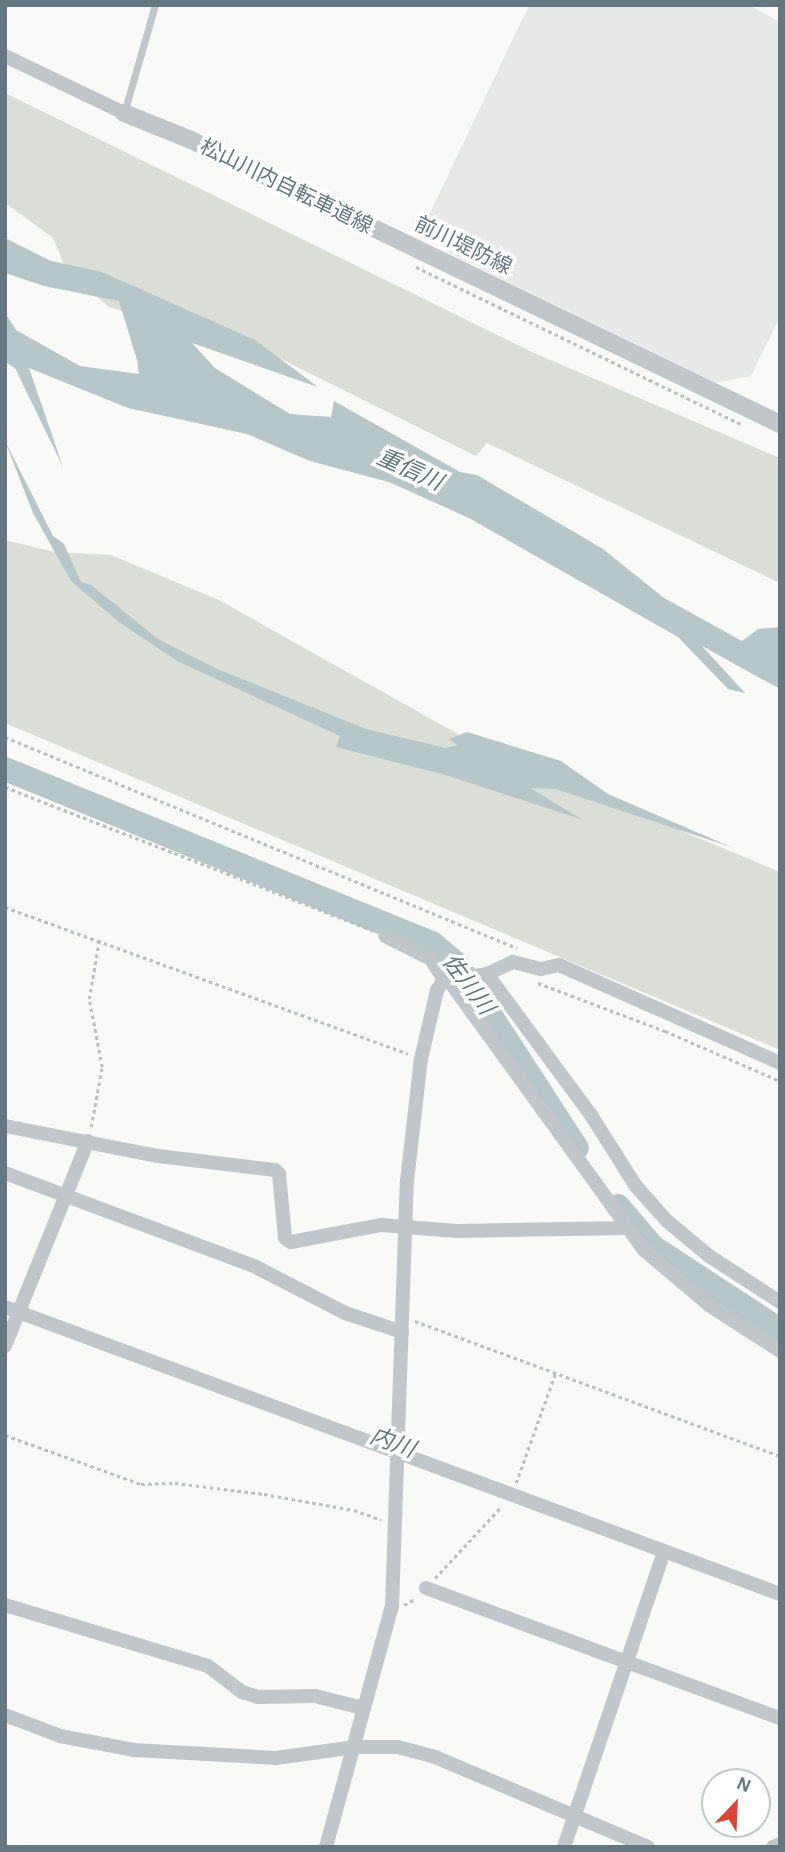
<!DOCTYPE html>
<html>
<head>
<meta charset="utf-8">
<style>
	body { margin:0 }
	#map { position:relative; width:785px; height:1852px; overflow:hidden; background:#f9f9f7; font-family:"Alegreya Sans","Noto Sans JP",sans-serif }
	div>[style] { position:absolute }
	.built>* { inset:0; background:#e7e9e8 }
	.green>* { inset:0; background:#daded6 }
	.water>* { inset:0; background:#b7c6c8 }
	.river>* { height:24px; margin:-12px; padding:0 12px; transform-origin:12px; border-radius:12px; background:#b7c6c8 }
	.path>* { height:2.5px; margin-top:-1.25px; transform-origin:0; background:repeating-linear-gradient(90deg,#bbbfc1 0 3.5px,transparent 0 7px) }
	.service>* { height:7px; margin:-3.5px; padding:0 3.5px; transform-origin:3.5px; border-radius:3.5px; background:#c0c6c9 }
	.minor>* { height:14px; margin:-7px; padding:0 7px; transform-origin:7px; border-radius:7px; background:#c0c6c9 }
	.tertiary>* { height:18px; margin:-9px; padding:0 9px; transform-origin:9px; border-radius:9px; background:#c0c6c9 }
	span { translate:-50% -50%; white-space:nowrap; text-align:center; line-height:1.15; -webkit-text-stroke:7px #fff; paint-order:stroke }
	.street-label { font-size:21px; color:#657881 }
	.water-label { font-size:23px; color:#60777b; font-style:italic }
	.frame { position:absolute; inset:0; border:7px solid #657881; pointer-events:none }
	.north { position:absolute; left:701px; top:1768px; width:70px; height:70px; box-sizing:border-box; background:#fff; border:2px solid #c1c9cd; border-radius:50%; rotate:23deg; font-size:19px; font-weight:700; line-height:28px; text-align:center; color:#657881 }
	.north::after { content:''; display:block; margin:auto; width:24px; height:32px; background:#dc4534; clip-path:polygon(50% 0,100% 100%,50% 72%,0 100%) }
</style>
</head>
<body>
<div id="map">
	<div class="built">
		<i style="clip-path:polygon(529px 5px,749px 5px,780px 22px,780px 317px,751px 376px,716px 383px,447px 252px,428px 217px)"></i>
	</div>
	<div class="green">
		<i style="clip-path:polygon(5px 93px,534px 353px,780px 458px,780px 583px,487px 443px,476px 456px,281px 359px,109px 307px,67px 271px,53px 238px,5px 203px)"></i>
		<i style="clip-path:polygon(5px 540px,55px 552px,111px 555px,219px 600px,481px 747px,780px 872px,780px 1050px,5px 723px)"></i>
	</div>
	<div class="water">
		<i style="clip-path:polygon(5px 238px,51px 261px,102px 272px,255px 340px,318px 387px,192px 343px,215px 368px,290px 414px,331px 417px,334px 401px,460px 472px,477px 475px,603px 549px,664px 598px,742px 641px,758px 629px,780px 627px,780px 689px,702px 646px,745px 693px,728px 689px,678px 637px,469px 518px,389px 482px,310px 461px,247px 434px,128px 408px,29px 368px,63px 467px,15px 368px,5px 362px,5px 313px,16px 330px,80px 366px,139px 374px,137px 360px,119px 301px,44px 286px,5px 273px)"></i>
		<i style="clip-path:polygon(5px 441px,53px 536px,64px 544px,81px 582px,91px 585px,158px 639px,215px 668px,366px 729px,446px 748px,457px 745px,449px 739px,467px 732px,561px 761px,608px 794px,731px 847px,556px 789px,530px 788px,583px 820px,449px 776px,336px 747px,340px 736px,177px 661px,120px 623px,71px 581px,33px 513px)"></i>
	</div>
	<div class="river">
		<i style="left:5px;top:769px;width:461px;rotate:22.2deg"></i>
		<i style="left:432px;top:943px;width:34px;rotate:40deg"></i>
		<i style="left:458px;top:965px;width:218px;rotate:57deg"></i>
		<i style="left:618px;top:1206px;width:54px;rotate:49.5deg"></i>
		<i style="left:653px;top:1247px;width:152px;rotate:33.2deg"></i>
	</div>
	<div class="path">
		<i style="left:416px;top:267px;width:361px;rotate:25.8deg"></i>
		<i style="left:5px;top:737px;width:554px;rotate:22.4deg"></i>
		<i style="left:5px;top:787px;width:396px;rotate:21.3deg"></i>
		<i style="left:5px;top:907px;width:429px;rotate:20deg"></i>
		<i style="left:538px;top:983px;width:136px;rotate:20.7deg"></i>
		<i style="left:665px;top:1031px;width:125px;rotate:23.5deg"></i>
		<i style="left:91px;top:1127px;width:61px;rotate:-79.6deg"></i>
		<i style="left:102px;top:1067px;width:69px;rotate:-100.8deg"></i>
		<i style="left:89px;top:999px;width:59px;rotate:-80.2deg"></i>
		<i style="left:415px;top:1321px;width:389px;rotate:20.3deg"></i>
		<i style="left:5px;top:1435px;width:145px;rotate:19.8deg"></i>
		<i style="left:141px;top:1484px;width:34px;rotate:-2deg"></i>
		<i style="left:175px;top:1483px;width:90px;rotate:7deg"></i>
		<i style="left:264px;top:1494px;width:91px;rotate:10.1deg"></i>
		<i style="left:354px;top:1510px;width:29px;rotate:20deg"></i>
		<i style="left:516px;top:1483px;width:116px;rotate:-70.3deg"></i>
		<i style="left:435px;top:1578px;width:98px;rotate:-47.1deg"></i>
		<i style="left:404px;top:1605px;width:14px;rotate:-30deg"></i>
	</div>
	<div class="service">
		<i style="left:124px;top:113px;width:112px;rotate:-74deg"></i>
	</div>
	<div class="minor">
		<i style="left:5px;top:56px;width:132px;rotate:25.6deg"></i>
		<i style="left:487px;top:974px;width:29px;rotate:-25deg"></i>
		<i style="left:513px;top:962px;width:29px;rotate:14deg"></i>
		<i style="left:541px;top:969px;width:18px;rotate:-13deg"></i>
		<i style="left:559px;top:965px;width:242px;rotate:23.9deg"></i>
		<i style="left:445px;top:980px;width:42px;rotate:-8.1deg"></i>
		<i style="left:487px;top:974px;width:175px;rotate:53.6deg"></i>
		<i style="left:591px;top:1115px;width:83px;rotate:57.8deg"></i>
		<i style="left:635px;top:1185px;width:48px;rotate:48.4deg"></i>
		<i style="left:667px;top:1221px;width:55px;rotate:39.8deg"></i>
		<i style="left:709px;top:1256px;width:85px;rotate:32.9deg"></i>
		<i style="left:450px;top:982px;width:331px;rotate:54.1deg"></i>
		<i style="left:644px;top:1250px;width:85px;rotate:40.2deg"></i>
		<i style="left:709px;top:1305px;width:85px;rotate:32.9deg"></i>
		<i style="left:5px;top:1126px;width:156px;rotate:11.1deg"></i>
		<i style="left:158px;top:1156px;width:118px;rotate:6.8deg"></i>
		<i style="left:275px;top:1170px;width:6px;rotate:45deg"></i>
		<i style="left:279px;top:1174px;width:64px;rotate:84.6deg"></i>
		<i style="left:285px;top:1238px;width:7px;rotate:34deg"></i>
		<i style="left:291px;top:1242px;width:92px;rotate:-10.7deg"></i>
		<i style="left:381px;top:1225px;width:76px;rotate:4.5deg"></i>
		<i style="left:457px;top:1231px;width:168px;rotate:-1deg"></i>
		<i style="left:5px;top:1173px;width:266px;rotate:20.5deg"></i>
		<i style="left:254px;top:1266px;width:102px;rotate:27.3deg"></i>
		<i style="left:345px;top:1313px;width:60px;rotate:18.4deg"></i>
		<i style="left:5px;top:1307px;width:826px;rotate:20.32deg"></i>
		<i style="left:5px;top:1346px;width:221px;rotate:-68deg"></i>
		<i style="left:426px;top:1588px;width:377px;rotate:20.2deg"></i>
		<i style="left:5px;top:1605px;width:212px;rotate:16.7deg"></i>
		<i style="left:208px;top:1666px;width:43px;rotate:37.4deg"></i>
		<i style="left:242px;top:1692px;width:17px;rotate:17deg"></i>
		<i style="left:258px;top:1697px;width:57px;rotate:-1deg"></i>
		<i style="left:315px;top:1696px;width:49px;rotate:14deg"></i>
		<i style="left:5px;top:1715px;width:59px;rotate:20.9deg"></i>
		<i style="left:60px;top:1736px;width:75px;rotate:10.7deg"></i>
		<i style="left:134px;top:1750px;width:142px;rotate:3.2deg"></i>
		<i style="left:276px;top:1758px;width:80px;rotate:-7.9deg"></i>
		<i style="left:355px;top:1747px;width:43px"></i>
		<i style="left:398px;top:1747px;width:38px;rotate:15deg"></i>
		<i style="left:435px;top:1757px;width:231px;rotate:22.9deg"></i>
		<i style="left:326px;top:1847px;width:250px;rotate:-74.7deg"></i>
		<i style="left:392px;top:1606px;width:425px;rotate:-88deg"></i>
		<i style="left:407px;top:1181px;width:123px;rotate:-83.5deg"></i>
		<i style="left:421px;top:1059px;width:71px;rotate:-76.9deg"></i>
		<i style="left:437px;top:990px;width:12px;rotate:-55deg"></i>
		<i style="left:444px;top:980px;width:25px;rotate:-122deg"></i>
		<i style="left:431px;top:959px;width:51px;rotate:-153.4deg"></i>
		<i style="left:564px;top:1847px;width:312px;rotate:-71.3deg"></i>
		<i style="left:773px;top:1847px;width:8px;rotate:-23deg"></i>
	</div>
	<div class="tertiary">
		<i style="left:124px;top:113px;width:72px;rotate:21.9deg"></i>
		<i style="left:191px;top:140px;width:654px;rotate:25.74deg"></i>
	</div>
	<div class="street-label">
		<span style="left:286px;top:187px;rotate:26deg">松山川内自転車道線</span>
		<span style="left:463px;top:246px;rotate:26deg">前川堤防線</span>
	</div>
	<div class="water-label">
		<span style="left:409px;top:471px;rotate:24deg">重信川</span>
		<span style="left:467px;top:985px;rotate:53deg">佐川川</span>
		<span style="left:392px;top:1444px;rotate:20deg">内川</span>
	</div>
	<div class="frame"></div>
	<div class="north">N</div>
</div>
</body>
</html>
